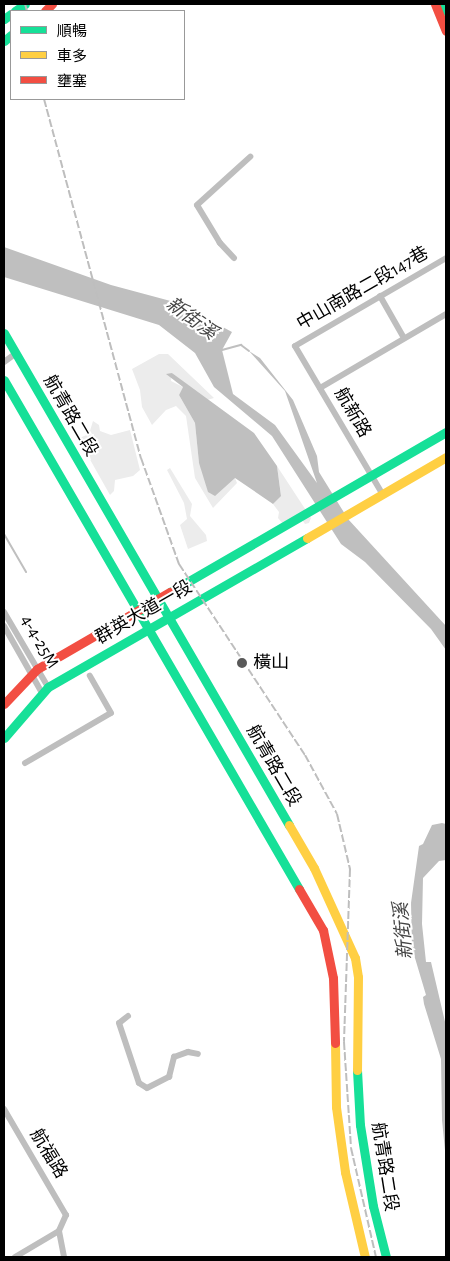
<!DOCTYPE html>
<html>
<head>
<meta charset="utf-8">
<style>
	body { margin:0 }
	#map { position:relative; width:450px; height:1261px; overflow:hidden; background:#fff; font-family:"Alegreya Sans","Noto Sans TC",sans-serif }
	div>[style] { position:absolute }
	.green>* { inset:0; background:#ececec }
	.water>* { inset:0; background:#bfbfbf }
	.stream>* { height:2px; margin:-1px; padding:0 1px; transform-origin:1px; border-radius:1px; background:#bfbfbf }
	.street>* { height:6px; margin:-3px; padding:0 3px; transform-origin:3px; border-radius:3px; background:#bebebe }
	.fast>* { height:9px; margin:-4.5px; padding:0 4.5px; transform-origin:4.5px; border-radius:4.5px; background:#16e098 }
	.slow>* { height:9px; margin:-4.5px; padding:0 4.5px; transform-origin:4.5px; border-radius:4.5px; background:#ffcf43 }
	.jam>* { height:9px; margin:-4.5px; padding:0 4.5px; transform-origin:4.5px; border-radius:4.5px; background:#f24e42 }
	.rail>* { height:2px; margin-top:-1px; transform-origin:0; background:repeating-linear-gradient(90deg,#bebebe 0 8px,transparent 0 10.5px) }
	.dots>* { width:14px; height:14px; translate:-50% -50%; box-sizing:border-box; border:2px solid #fff; border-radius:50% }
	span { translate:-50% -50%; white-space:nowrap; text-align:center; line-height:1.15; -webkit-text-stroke:4px #fff; paint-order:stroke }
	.street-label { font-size:18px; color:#000 }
	.poi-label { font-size:18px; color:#000 }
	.left { translate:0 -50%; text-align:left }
	.water-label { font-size:19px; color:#444; font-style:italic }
	.frame { position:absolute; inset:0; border:5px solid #000; pointer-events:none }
	.legend { position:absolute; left:10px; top:10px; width:175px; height:90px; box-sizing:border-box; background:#fff; border:1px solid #999; margin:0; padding:6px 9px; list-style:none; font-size:15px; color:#000 }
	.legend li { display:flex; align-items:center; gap:10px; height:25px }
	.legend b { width:25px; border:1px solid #999 }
</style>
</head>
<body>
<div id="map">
	<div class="green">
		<i style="clip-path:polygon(159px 354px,168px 354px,214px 398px,207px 400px,172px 373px,171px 381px,183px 387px,179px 395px,195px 423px,199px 463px,235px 478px,237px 483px,213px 508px,195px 478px,186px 416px,176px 406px,166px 410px,152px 425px,142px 407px,140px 390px,132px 369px)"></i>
		<i style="clip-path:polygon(93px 421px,99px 425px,100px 431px,111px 435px,130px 430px,140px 470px,133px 476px,115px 480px,114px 491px,110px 495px,88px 456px,93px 454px,90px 446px,83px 448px,77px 439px,89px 434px)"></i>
		<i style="clip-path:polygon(277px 466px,311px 518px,309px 523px,305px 524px,300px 517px,283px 524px,278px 518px,279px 512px,273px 504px,281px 495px)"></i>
		<i style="clip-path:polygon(170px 468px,192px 504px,190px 516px,206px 535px,207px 541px,188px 549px,180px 525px,187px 519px,184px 503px,167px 470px)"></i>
	</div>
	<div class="water">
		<i style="clip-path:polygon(4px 247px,111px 285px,178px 303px,232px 332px,222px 350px,233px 394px,275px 425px,317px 483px,285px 391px,249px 351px,260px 358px,293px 400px,317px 456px,319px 472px,348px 519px,446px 626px,446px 650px,431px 629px,365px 562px,341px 544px,272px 436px,214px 387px,195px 353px,159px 325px,4px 277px)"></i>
		<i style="clip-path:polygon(172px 373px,254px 433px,277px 466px,281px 496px,273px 504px,235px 478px,215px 496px,208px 492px,199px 463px,195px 423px,179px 395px,183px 387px,166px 374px)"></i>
		<i style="clip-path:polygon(442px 823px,446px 824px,446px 860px,439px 861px,423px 878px,422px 924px,426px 962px,431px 962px,446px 1026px,446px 1161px,442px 1120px,441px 1059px,424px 1004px,423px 997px,426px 995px,412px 948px,411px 903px,419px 846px,423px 844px,432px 825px)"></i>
	</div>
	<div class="stream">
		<i style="left:222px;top:350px;width:20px;rotate:-15deg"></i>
		<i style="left:241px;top:345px;width:10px;rotate:37deg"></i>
		<i style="left:4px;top:534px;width:44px;rotate:59.9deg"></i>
	</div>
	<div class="street">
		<i style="left:234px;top:258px;width:21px;rotate:-133deg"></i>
		<i style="left:220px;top:243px;width:44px;rotate:-121.2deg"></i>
		<i style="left:197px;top:205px;width:72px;rotate:-42.2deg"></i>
		<i style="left:380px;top:296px;width:48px;rotate:60.3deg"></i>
		<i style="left:4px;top:362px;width:14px;rotate:-36deg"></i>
		<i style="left:320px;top:388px;width:146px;rotate:-30.4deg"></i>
		<i style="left:383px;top:495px;width:173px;rotate:-120.6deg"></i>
		<i style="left:295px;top:346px;width:175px;rotate:-30.2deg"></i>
		<i style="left:4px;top:612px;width:87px;rotate:59.6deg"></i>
		<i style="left:4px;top:626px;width:77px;rotate:60.4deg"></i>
		<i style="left:25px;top:763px;width:99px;rotate:-30.2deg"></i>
		<i style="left:111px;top:713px;width:43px;rotate:-119.6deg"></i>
		<i style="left:128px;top:1016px;width:11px;rotate:142deg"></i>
		<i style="left:119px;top:1023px;width:63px;rotate:71.6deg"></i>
		<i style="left:139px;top:1083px;width:9px;rotate:32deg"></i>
		<i style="left:147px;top:1088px;width:25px;rotate:-27deg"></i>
		<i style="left:169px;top:1077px;width:21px;rotate:-76deg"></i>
		<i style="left:174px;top:1057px;width:15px;rotate:-20deg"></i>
		<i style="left:188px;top:1052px;width:10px;rotate:11deg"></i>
		<i style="left:4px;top:1109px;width:123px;rotate:59.7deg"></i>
		<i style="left:66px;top:1215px;width:17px;rotate:114deg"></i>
		<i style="left:59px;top:1231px;width:26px;rotate:79deg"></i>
		<i style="left:15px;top:1257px;width:51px;rotate:-30.6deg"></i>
	</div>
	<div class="fast">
		<i style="left:443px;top:4px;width:8px;rotate:67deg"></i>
		<i style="left:15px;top:11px;width:12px;rotate:-35deg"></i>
		<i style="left:4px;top:19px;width:9px;rotate:-36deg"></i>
		<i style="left:4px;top:41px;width:9px;rotate:-41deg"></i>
		<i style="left:4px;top:333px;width:569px;rotate:59.92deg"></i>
		<i style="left:4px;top:380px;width:588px;rotate:59.9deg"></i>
		<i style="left:170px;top:592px;width:319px;rotate:-30.1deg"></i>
		<i style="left:4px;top:738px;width:67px;rotate:-49.2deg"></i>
		<i style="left:48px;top:687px;width:299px;rotate:-29.9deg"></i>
		<i style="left:357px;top:1070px;width:55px;rotate:86.9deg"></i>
		<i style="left:360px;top:1125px;width:82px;rotate:80.9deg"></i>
		<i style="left:373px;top:1206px;width:53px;rotate:75.7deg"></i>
	</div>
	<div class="slow">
		<i style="left:307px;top:538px;width:161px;rotate:-30.2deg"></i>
		<i style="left:289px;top:825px;width:50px;rotate:59.8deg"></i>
		<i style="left:314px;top:868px;width:99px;rotate:65.5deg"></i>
		<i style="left:355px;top:958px;width:19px;rotate:81deg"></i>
		<i style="left:358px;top:977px;width:93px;rotate:90.6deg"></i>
		<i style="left:335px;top:1043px;width:64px;rotate:89.1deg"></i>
		<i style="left:336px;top:1107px;width:66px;rotate:82.1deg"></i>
		<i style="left:345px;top:1172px;width:87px;rotate:76.8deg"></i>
	</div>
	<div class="jam">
		<i style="left:435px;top:4px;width:29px;rotate:68deg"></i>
		<i style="left:45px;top:11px;width:10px;rotate:-45deg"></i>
		<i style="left:4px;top:704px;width:48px;rotate:-46.7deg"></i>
		<i style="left:37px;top:669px;width:154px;rotate:-30.1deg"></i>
		<i style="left:299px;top:889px;width:48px;rotate:59.7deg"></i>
		<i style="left:323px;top:930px;width:49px;rotate:78.2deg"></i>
		<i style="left:333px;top:978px;width:65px;rotate:88.2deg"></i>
	</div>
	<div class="rail">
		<i style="left:25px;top:4px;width:7px;rotate:74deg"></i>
		<i style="left:44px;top:99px;width:372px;rotate:74.9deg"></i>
		<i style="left:141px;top:458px;width:113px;rotate:70.3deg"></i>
		<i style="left:179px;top:564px;width:229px;rotate:56.6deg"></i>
		<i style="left:305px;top:755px;width:67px;rotate:61.5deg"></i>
		<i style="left:337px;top:814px;width:57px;rotate:76.7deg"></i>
		<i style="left:350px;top:869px;width:173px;rotate:92deg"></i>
		<i style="left:344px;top:1042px;width:106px;rotate:86.2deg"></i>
		<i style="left:351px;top:1148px;width:112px;rotate:77.1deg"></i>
	</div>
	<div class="dots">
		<i style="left:242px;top:663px;background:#595959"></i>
	</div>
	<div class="street-label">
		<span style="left:363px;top:289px;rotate:-30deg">中山南路二段147巷</span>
		<span style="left:352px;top:413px;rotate:60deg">航新路</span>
		<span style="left:70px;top:416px;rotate:60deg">航青路二段</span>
		<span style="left:144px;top:613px;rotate:-30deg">群英大道一段</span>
		<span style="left:39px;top:642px;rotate:60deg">4-4-25M</span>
		<span style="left:273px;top:766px;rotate:60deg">航青路二段</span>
		<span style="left:48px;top:1154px;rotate:59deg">航福路</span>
		<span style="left:384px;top:1167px;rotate:81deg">航青路二段</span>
	</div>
	<div class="poi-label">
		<span class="left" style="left:253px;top:663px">橫山</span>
	</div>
	<div class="water-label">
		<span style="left:191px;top:319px;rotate:36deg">新街溪</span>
		<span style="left:404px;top:931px;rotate:-95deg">新街溪</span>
	</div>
	<div class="frame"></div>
	<ul class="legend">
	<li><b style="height:6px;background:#16e098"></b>順暢</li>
	<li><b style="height:6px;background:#ffcf43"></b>車多</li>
	<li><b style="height:6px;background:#f24e42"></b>壅塞</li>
	</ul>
</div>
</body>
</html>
